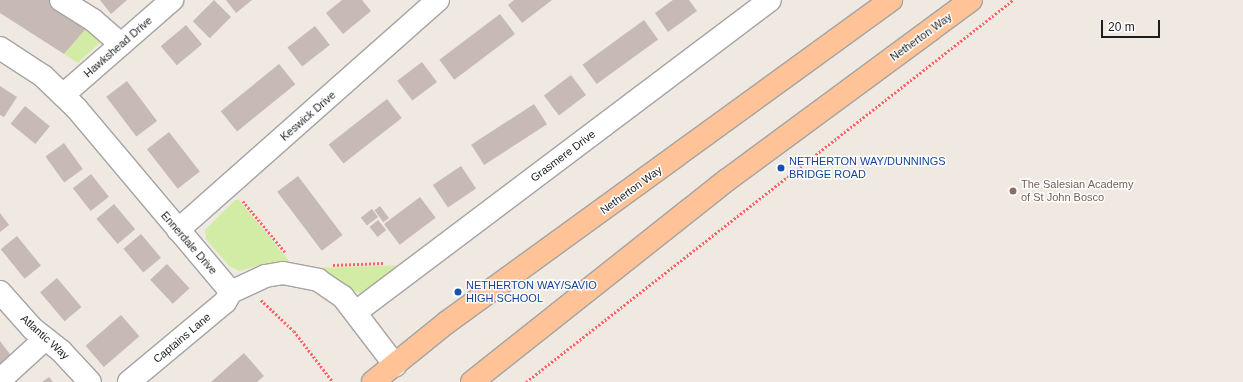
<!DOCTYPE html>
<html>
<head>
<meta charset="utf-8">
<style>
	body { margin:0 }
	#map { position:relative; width:1243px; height:382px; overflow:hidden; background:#efe9e2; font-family:Helvetica,sans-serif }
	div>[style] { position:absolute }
	.grass>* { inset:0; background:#d2eca5 }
	.building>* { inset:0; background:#c7bab5; transform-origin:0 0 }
	.path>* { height:2.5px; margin-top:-1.25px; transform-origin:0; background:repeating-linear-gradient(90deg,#ff6369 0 2px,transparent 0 4px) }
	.roads { filter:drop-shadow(1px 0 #a4a4a4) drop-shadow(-1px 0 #a4a4a4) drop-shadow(0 1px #a4a4a4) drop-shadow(0 -1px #a4a4a4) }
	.minor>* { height:22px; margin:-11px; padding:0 11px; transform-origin:11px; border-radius:11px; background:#fff }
	.major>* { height:22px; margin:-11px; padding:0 11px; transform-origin:11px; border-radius:11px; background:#ffc397 }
	.dots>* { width:11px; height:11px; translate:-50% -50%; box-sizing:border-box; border:2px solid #fff; border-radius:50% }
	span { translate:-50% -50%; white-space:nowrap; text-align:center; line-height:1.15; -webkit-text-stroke:3px #fff; paint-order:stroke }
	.street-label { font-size:11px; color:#1d1d1d }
	.transit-label { font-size:11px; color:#164399 }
	.left { translate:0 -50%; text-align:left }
	.education-label { font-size:11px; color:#785e54 }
	.scale { position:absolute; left:1101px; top:20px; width:59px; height:18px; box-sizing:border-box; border:2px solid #1d1d1d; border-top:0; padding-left:5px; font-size:12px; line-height:14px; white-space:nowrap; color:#1d1d1d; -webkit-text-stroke:3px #fff; paint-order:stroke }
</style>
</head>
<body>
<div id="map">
	<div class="grass">
		<i style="clip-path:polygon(90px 24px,105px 38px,78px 63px,64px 54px)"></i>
		<i style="clip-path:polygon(235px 200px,239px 200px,289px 261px,267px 263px,240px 271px,229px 266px,206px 239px,205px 230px)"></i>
		<i style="clip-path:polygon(407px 265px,363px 294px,348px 289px,334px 277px,314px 268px)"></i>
	</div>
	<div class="building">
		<i style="clip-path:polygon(0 0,51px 0,90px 24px,64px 54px,0 13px)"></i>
		<i style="clip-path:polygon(100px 0,127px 0,111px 14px)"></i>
		<i style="left:214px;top:0;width:24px;height:30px;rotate:45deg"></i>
		<i style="clip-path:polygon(226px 0,252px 0,236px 13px)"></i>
		<i style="clip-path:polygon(342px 0,362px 0,371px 11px,343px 34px,326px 13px)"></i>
		<i style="clip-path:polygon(514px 0,552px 0,522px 23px,508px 5px)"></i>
		<i style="clip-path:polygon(673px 0,689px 0,697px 11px,668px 32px,655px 13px)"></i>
		<i style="left:500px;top:14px;width:25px;height:76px;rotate:53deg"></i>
		<i style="left:644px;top:20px;width:24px;height:76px;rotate:54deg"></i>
		<i style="left:186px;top:25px;width:25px;height:33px;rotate:50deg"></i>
		<i style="left:315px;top:26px;width:24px;height:35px;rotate:52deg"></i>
		<i style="left:422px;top:62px;width:25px;height:31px;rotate:53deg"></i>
		<i style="left:279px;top:64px;width:26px;height:75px;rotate:51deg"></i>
		<i style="left:571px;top:75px;width:25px;height:34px;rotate:53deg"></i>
		<i style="left:127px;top:81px;width:50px;height:26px;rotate:53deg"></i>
		<i style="clip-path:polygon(0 86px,17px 97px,4px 117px,0 115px)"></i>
		<i style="left:387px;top:99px;width:24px;height:74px;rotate:52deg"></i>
		<i style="left:534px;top:104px;width:24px;height:75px;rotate:57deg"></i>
		<i style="left:25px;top:106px;width:32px;height:23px;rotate:39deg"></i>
		<i style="left:169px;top:132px;width:50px;height:28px;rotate:52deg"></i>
		<i style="left:64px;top:143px;width:32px;height:23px;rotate:54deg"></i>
		<i style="left:461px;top:166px;width:27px;height:34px;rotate:56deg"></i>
		<i style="left:91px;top:174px;width:29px;height:23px;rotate:52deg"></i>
		<i style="left:298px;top:176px;width:74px;height:26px;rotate:53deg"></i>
		<i style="left:420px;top:197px;width:26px;height:45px;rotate:53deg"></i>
		<i style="left:114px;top:204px;width:33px;height:23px;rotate:50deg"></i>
		<i style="left:380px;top:206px;width:15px;height:7px;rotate:53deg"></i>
		<i style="left:372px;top:209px;width:10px;height:14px;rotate:53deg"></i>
		<i style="clip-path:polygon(0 213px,9px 225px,0 232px)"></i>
		<i style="left:378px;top:220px;width:13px;height:11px;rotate:51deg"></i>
		<i style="left:141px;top:234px;width:31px;height:23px;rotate:50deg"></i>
		<i style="left:17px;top:236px;width:38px;height:21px;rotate:51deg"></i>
		<i style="left:167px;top:264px;width:33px;height:23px;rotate:47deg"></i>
		<i style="left:57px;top:278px;width:38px;height:22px;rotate:50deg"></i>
		<i style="left:121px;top:315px;width:28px;height:47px;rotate:49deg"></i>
		<i style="clip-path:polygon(0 341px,12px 357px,0 365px)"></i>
		<i style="clip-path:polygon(244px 353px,264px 376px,257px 382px,211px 382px)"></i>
		<i style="clip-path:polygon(49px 377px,53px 382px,42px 382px)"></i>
	</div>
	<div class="path">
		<i style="left:243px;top:201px;width:66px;rotate:50.5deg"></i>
		<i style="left:333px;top:265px;width:51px;rotate:-2.2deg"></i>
		<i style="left:261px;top:300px;width:45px;rotate:43.2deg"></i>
		<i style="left:294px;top:331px;width:64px;rotate:52.6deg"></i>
		<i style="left:526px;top:382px;width:619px;rotate:-38.11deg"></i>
	</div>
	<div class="roads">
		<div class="minor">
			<i style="left:61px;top:0;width:38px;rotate:32deg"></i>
			<i style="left:93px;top:20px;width:37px;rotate:41deg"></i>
			<i style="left:0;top:48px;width:51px;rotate:33.1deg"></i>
			<i style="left:43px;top:76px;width:47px;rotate:44.1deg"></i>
			<i style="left:77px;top:109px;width:239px;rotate:49.9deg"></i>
			<i style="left:231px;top:292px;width:38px;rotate:-25deg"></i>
			<i style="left:265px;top:276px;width:18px;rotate:-9deg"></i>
			<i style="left:283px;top:273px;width:36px;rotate:11deg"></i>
			<i style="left:318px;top:280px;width:30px;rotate:34deg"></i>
			<i style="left:343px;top:297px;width:86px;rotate:52.6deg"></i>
			<i style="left:63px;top:95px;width:145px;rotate:-41.1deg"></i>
			<i style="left:178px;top:230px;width:347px;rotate:-41.5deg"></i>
			<i style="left:0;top:292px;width:50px;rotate:48.3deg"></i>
			<i style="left:33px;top:329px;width:36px;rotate:38deg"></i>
			<i style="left:61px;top:351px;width:42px;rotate:46.9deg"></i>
			<i style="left:356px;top:312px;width:518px;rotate:-37deg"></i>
			<i style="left:0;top:380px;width:61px;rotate:-42.3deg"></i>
			<i style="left:129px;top:382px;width:125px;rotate:-39.8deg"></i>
			<i style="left:225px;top:302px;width:12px;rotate:-59deg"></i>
		</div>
		<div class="major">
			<i style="left:373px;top:382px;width:94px;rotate:-38.9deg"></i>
			<i style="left:446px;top:323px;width:550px;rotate:-35.97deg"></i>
			<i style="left:472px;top:382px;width:325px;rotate:-38.4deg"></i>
			<i style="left:727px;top:180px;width:303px;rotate:-36.4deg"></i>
		</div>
	</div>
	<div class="dots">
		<i style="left:781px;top:168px;background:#1a4fb4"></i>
		<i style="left:1013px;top:191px;background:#8d6e63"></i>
		<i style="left:458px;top:292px;background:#1a4fb4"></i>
	</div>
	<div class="street-label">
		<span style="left:921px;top:37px;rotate:-36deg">Netherton Way</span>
		<span style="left:118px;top:47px;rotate:-41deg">Hawkshead Drive</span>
		<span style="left:308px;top:116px;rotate:-41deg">Keswick Drive</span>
		<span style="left:563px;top:156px;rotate:-37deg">Grasmere Drive</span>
		<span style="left:631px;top:190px;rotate:-36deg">Netherton Way</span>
		<span style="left:189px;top:243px;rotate:49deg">Ennerdale Drive</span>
		<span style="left:45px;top:337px;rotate:42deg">Atlantic Way</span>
		<span style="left:182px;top:338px;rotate:-40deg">Captains Lane</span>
	</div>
	<div class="transit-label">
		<span class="left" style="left:789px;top:168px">NETHERTON WAY/DUNNINGS<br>BRIDGE ROAD</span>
		<span class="left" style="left:466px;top:292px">NETHERTON WAY/SAVIO<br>HIGH SCHOOL</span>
	</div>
	<div class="education-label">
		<span class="left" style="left:1021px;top:191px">The Salesian Academy<br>of St John Bosco</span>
	</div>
	<div class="scale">20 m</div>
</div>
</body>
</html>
